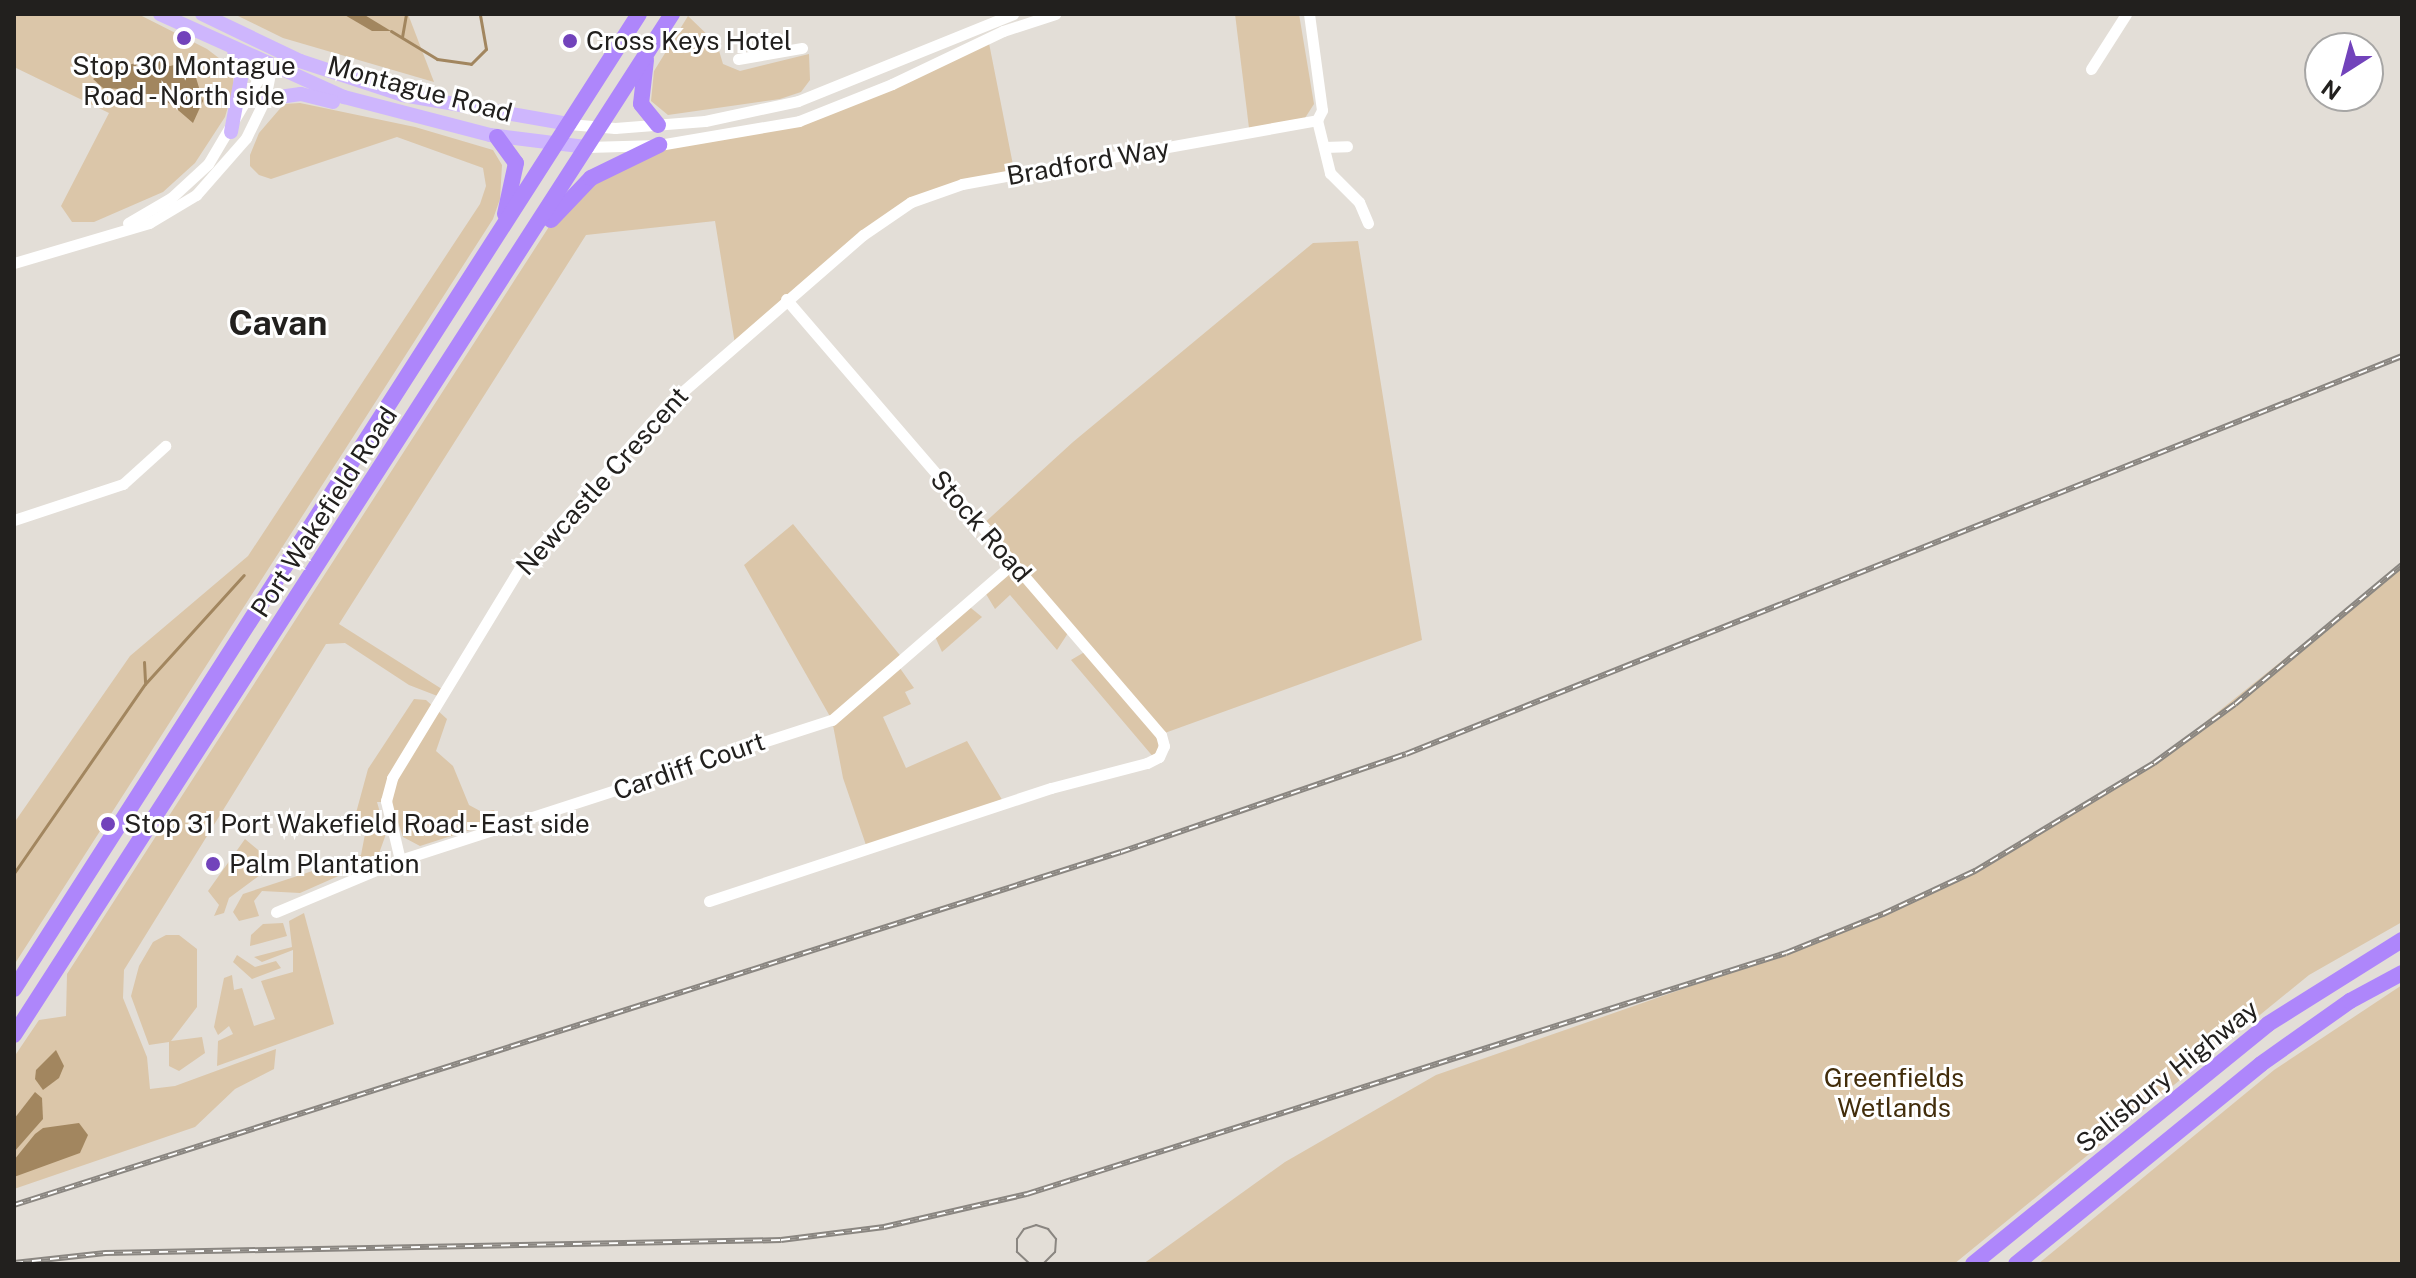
<!DOCTYPE html>
<html>
<head>
<meta charset="utf-8">
<style>
	body { margin:0 }
	#map { position:relative; width:2416px; height:1278px; overflow:hidden; background:#e3ded7; font-family:"Public Sans",sans-serif }
	div>[style] { position:absolute }
	.green>* { inset:0; background:#dbc6a9 }
	.water>* { inset:0; background:#a2865f }
	.stream>* { height:3px; margin:-1.5px; padding:0 1.5px; transform-origin:1.5px; border-radius:1.5px; background:#a2865f }
	.minor>* { height:11px; margin:-5.5px; padding:0 5.5px; transform-origin:5.5px; border-radius:5.5px; background:#fff }
	.major>* { height:14px; margin:-7px; padding:0 7px; transform-origin:7px; border-radius:7px; background:#ceb6fd }
	.highway>* { height:16px; margin:-8px; padding:0 8px; transform-origin:8px; border-radius:8px; background:#ae86fb }
	.tram>* { height:2px; margin:-1px; padding:0 1px; transform-origin:1px; border-radius:1px; background:#8a8681 }
	.rail>* { height:6px; margin-top:-3px; transform-origin:0; background:repeating-linear-gradient(90deg,#fff 0 9px,#8a8681 0 18px); box-sizing:border-box; border-block:2px solid #8a8681 }
	.dots>* { width:22px; height:22px; translate:-50% -50%; box-sizing:border-box; border:4px solid #fff; border-radius:50% }
	span { translate:-50% -50%; white-space:nowrap; text-align:center; line-height:1.15; -webkit-text-stroke:6px #fff; paint-order:stroke }
	.poi-label { font-size:26px; color:#22201e }
	.left { translate:0 -50%; text-align:left }
	.street-label { font-size:26px; color:#22201e }
	.park-label { font-size:26px; color:#422d0b }
	.district-label { font-size:34px; color:#22201e; font-weight:700 }
	.frame { position:absolute; inset:0; border:16px solid #22201e; pointer-events:none }
	.north { position:absolute; left:2304px; top:32px; width:80px; height:80px; box-sizing:border-box; background:#fff; border:2px solid #a7a6a5; border-radius:50%; rotate:216deg; font-size:22px; font-weight:700; line-height:32px; text-align:center; color:#22201e }
	.north::after { content:''; display:block; margin:auto; width:28px; height:36px; background:#7243bb; clip-path:polygon(50% 0,100% 100%,50% 72%,0 100%) }
</style>
</head>
<body>
<div id="map">
	<div class="green">
		<i style="clip-path:polygon(14px 14px,138px 14px,207px 49px,232px 68px,234px 86px,225px 117px,195px 163px,163px 192px,94px 222px,72px 222px,61px 206px,109px 113px,14px 67px)"></i>
		<i style="clip-path:polygon(234px 14px,408px 14px,434px 82px,283px 38px)"></i>
		<i style="clip-path:polygon(1235px 14px,1299px 14px,1314px 104px,1305px 118px,1249px 128px)"></i>
		<i style="clip-path:polygon(688px 16px,717px 44px,723px 64px,740px 71px,809px 54px,810px 80px,801px 92px,780px 99px,668px 115px,651px 101px,654px 71px)"></i>
		<i style="clip-path:polygon(988px 38px,1015px 175px,911px 202px,735px 344px,715px 221px,586px 235px,339px 624px,445px 691px,440px 697px,409px 685px,345px 643px,326px 644px,124px 970px,123px 998px,147px 1057px,150px 1089px,175px 1086px,276px 1049px,274px 1069px,235px 1089px,195px 1127px,14px 1189px,14px 1057px,39px 1020px,66px 1016px,67px 974px,563px 205px,579px 188px,659px 145px,827px 111px)"></i>
		<i style="clip-path:polygon(300px 103px,415px 127px,493px 150px,502px 165px,500px 199px,493px 219px,14px 965px,14px 823px,130px 656px,248px 556px,480px 204px,486px 186px,483px 168px,397px 137px,271px 179px,259px 175px,250px 166px,250px 155px,259px 133px,284px 104px)"></i>
		<i style="clip-path:polygon(1358px 241px,1422px 640px,1162px 734px,1155px 759px,1071px 660px,1088px 650px,1070px 630px,1057px 650px,1010px 595px,995px 609px,983px 589px,1013px 563px,981px 526px,1073px 442px,1313px 243px)"></i>
		<i style="clip-path:polygon(793px 524px,903px 659px,897px 664px,914px 688px,905px 692px,911px 704px,883px 717px,906px 768px,967px 741px,1004px 803px,867px 848px,843px 778px,832px 720px,744px 565px)"></i>
		<i style="clip-path:polygon(2402px 565px,2402px 922px,2309px 975px,1954px 1264px,1143px 1264px,1285px 1162px,1436px 1075px,1786px 953px,1964px 876px,2154px 763px)"></i>
		<i style="clip-path:polygon(966px 604px,982px 617px,942px 652px,933px 632px)"></i>
		<i style="clip-path:polygon(414px 699px,426px 700px,447px 719px,436px 751px,453px 766px,469px 805px,482px 812px,494px 810px,498px 821px,420px 846px,403px 837px,391px 802px,377px 802px,386px 834px,377px 859px,300px 893px,262px 891px,254px 901px,259px 916px,239px 921px,233px 912px,243px 894px,361px 855px,365px 834px,356px 813px,368px 769px)"></i>
		<i style="clip-path:polygon(245px 839px,270px 860px,267px 870px,229px 898px,224px 913px,214px 916px,219px 905px,208px 891px)"></i>
		<i style="clip-path:polygon(304px 913px,334px 1024px,217px 1066px,218px 1041px,233px 1034px,229px 1026px,218px 1035px,214px 1027px,224px 978px,232px 975px,234px 990px,242px 988px,254px 1026px,275px 1019px,261px 981px,293px 972px,293px 950px,262px 962px,254px 957px,292px 947px,289px 921px)"></i>
		<i style="clip-path:polygon(263px 924px,283px 923px,287px 936px,250px 946px,251px 935px)"></i>
		<i style="clip-path:polygon(166px 935px,179px 935px,197px 949px,197px 1007px,171px 1041px,202px 1037px,205px 1053px,179px 1071px,169px 1066px,169px 1042px,149px 1045px,131px 996px,139px 966px,153px 942px)"></i>
		<i style="clip-path:polygon(237px 955px,255px 967px,276px 961px,281px 968px,252px 979px,233px 962px)"></i>
		<i style="clip-path:polygon(2402px 985px,2402px 1264px,2038px 1264px,2274px 1070px)"></i>
	</div>
	<div class="water">
		<i style="clip-path:polygon(343px 14px,363px 14px,391px 31px,372px 31px)"></i>
		<i style="clip-path:polygon(156px 58px,170px 66px,191px 61px,203px 101px,193px 123px,171px 104px,136px 90px,103px 88px,93px 79px,104px 71px)"></i>
		<i style="clip-path:polygon(56px 1050px,64px 1066px,59px 1078px,43px 1090px,35px 1079px,36px 1070px)"></i>
		<i style="clip-path:polygon(35px 1092px,42px 1098px,43px 1119px,14px 1152px,14px 1119px)"></i>
		<i style="clip-path:polygon(79px 1123px,88px 1135px,80px 1153px,14px 1177px,14px 1160px,35px 1134px,43px 1128px)"></i>
	</div>
	<div class="stream">
		<i style="left:391px;top:31px;width:54px;rotate:31.3deg"></i>
		<i style="left:437px;top:59px;width:34px;rotate:8deg"></i>
		<i style="left:471px;top:64px;width:21px;rotate:-45deg"></i>
		<i style="left:486px;top:49px;width:36px;rotate:-100deg"></i>
		<i style="left:402px;top:37px;width:23px;rotate:-80deg"></i>
		<i style="left:191px;top:61px;width:8px;rotate:-60deg"></i>
		<i style="left:144px;top:662px;width:20px;rotate:87deg"></i>
		<i style="left:14px;top:873px;width:230px;rotate:-55.3deg"></i>
		<i style="left:145px;top:684px;width:147px;rotate:-47.8deg"></i>
	</div>
	<div class="minor">
		<i style="left:738px;top:59px;width:65px;rotate:-9.8deg"></i>
		<i style="left:2091px;top:69px;width:65px;rotate:-57.5deg"></i>
		<i style="left:1317px;top:120px;width:55px;rotate:76.2deg"></i>
		<i style="left:1330px;top:173px;width:41px;rotate:45deg"></i>
		<i style="left:1359px;top:202px;width:23px;rotate:67deg"></i>
		<i style="left:569px;top:124px;width:46px;rotate:5deg"></i>
		<i style="left:615px;top:128px;width:90px;rotate:-4.4deg"></i>
		<i style="left:705px;top:121px;width:95px;rotate:-12.1deg"></i>
		<i style="left:798px;top:101px;width:232px;rotate:-22deg"></i>
		<i style="left:587px;top:147px;width:72px;rotate:-1.6deg"></i>
		<i style="left:659px;top:145px;width:142px;rotate:-9.7deg"></i>
		<i style="left:799px;top:121px;width:100px;rotate:-21.7deg"></i>
		<i style="left:892px;top:84px;width:123px;rotate:-25.5deg"></i>
		<i style="left:1003px;top:31px;width:55px;rotate:-18.1deg"></i>
		<i style="left:1324px;top:147px;width:23px;rotate:-2deg"></i>
		<i style="left:128px;top:223px;width:50px;rotate:-30.2deg"></i>
		<i style="left:171px;top:198px;width:50px;rotate:-42.6deg"></i>
		<i style="left:208px;top:164px;width:96px;rotate:-59.4deg"></i>
		<i style="left:257px;top:81px;width:19px;rotate:-43deg"></i>
		<i style="left:14px;top:263px;width:141px;rotate:-16.5deg"></i>
		<i style="left:149px;top:223px;width:55px;rotate:-30.8deg"></i>
		<i style="left:196px;top:195px;width:76px;rotate:-48.7deg"></i>
		<i style="left:246px;top:138px;width:43px;rotate:-64deg"></i>
		<i style="left:265px;top:99px;width:32px;rotate:-79deg"></i>
		<i style="left:14px;top:520px;width:115px;rotate:-18.3deg"></i>
		<i style="left:123px;top:484px;width:57px;rotate:-42.1deg"></i>
		<i style="left:400px;top:860px;width:61px;rotate:-103.3deg"></i>
		<i style="left:386px;top:801px;width:24px;rotate:-75deg"></i>
		<i style="left:392px;top:778px;width:245px;rotate:-58.7deg"></i>
		<i style="left:519px;top:569px;width:218px;rotate:-48deg"></i>
		<i style="left:665px;top:407px;width:262px;rotate:-41deg"></i>
		<i style="left:863px;top:235px;width:58px;rotate:-34.5deg"></i>
		<i style="left:911px;top:202px;width:54px;rotate:-19.4deg"></i>
		<i style="left:962px;top:184px;width:361px;rotate:-10.2deg"></i>
		<i style="left:1317px;top:120px;width:11px;rotate:-63deg"></i>
		<i style="left:1322px;top:110px;width:97px;rotate:-97.7deg"></i>
		<i style="left:709px;top:901px;width:360px;rotate:-18.3deg"></i>
		<i style="left:1051px;top:788px;width:99px;rotate:-14.6deg"></i>
		<i style="left:1147px;top:763px;width:13px;rotate:-27deg"></i>
		<i style="left:1159px;top:757px;width:12px;rotate:-66deg"></i>
		<i style="left:1164px;top:746px;width:11px;rotate:-105deg"></i>
		<i style="left:1161px;top:735px;width:575px;rotate:-130.7deg"></i>
		<i style="left:276px;top:912px;width:134px;rotate:-22.8deg"></i>
		<i style="left:400px;top:860px;width:454px;rotate:-18deg"></i>
		<i style="left:832px;top:720px;width:240px;rotate:-40.9deg"></i>
	</div>
	<div class="major">
		<i style="left:160px;top:14px;width:202px;rotate:24.3deg"></i>
		<i style="left:344px;top:97px;width:151px;rotate:14.6deg"></i>
		<i style="left:490px;top:135px;width:98px;rotate:7.1deg"></i>
		<i style="left:202px;top:14px;width:109px;rotate:25.6deg"></i>
		<i style="left:300px;top:61px;width:108px;rotate:18.3deg"></i>
		<i style="left:403px;top:95px;width:169px;rotate:9.9deg"></i>
		<i style="left:265px;top:99px;width:36px;rotate:-8deg"></i>
		<i style="left:301px;top:94px;width:33px;rotate:14deg"></i>
		<i style="left:231px;top:132px;width:60px;rotate:-79.4deg"></i>
		<i style="left:242px;top:73px;width:23px;rotate:-110deg"></i>
	</div>
	<div class="highway">
		<i style="left:646px;top:60px;width:44px;rotate:96.5deg"></i>
		<i style="left:641px;top:104px;width:27px;rotate:51deg"></i>
		<i style="left:497px;top:137px;width:32px;rotate:54deg"></i>
		<i style="left:516px;top:163px;width:52px;rotate:102.2deg"></i>
		<i style="left:551px;top:220px;width:58px;rotate:-46.4deg"></i>
		<i style="left:591px;top:178px;width:76px;rotate:-25.9deg"></i>
		<i style="left:14px;top:989px;width:1158px;rotate:-57.34deg"></i>
		<i style="left:14px;top:1035px;width:1215px;rotate:-57.2deg"></i>
		<i style="left:1973px;top:1264px;width:380px;rotate:-39.1deg"></i>
		<i style="left:2268px;top:1024px;width:158px;rotate:-32.1deg"></i>
		<i style="left:2016px;top:1264px;width:316px;rotate:-39.2deg"></i>
		<i style="left:2261px;top:1064px;width:109px;rotate:-35.3deg"></i>
		<i style="left:2350px;top:1001px;width:59px;rotate:-28.3deg"></i>
	</div>
	<div class="tram">
		<i style="left:1030px;top:1264px;width:18px;rotate:-137deg"></i>
		<i style="left:1017px;top:1252px;width:13px;rotate:-90deg"></i>
		<i style="left:1017px;top:1239px;width:12px;rotate:-55deg"></i>
		<i style="left:1024px;top:1229px;width:13px;rotate:-18deg"></i>
		<i style="left:1036px;top:1225px;width:13px;rotate:18deg"></i>
		<i style="left:1048px;top:1229px;width:13px;rotate:51deg"></i>
		<i style="left:1056px;top:1239px;width:13px;rotate:94deg"></i>
		<i style="left:1055px;top:1252px;width:17px;rotate:135deg"></i>
	</div>
	<div class="rail">
		<i style="left:14px;top:1205px;width:1162px;rotate:-17.69deg"></i>
		<i style="left:1121px;top:852px;width:301px;rotate:-19deg"></i>
		<i style="left:1406px;top:754px;width:1073px;rotate:-21.78deg"></i>
		<i style="left:14px;top:1263px;width:92px;rotate:-6.3deg"></i>
		<i style="left:105px;top:1253px;width:676px;rotate:-1.1deg"></i>
		<i style="left:781px;top:1240px;width:104px;rotate:-7.2deg"></i>
		<i style="left:884px;top:1227px;width:147px;rotate:-13deg"></i>
		<i style="left:1027px;top:1194px;width:796px;rotate:-17.62deg"></i>
		<i style="left:1786px;top:953px;width:105px;rotate:-21.9deg"></i>
		<i style="left:1883px;top:914px;width:102px;rotate:-25.1deg"></i>
		<i style="left:1975px;top:871px;width:209px;rotate:-31.1deg"></i>
		<i style="left:2154px;top:763px;width:100px;rotate:-36.1deg"></i>
		<i style="left:2235px;top:704px;width:217px;rotate:-39.8deg"></i>
	</div>
	<div class="dots">
		<i style="left:184px;top:38px;background:#7243bb"></i>
		<i style="left:570px;top:41px;background:#7243bb"></i>
		<i style="left:108px;top:824px;background:#7243bb"></i>
		<i style="left:213px;top:864px;background:#7243bb"></i>
	</div>
	<div class="poi-label">
		<span class="left" style="left:586px;top:41px">Cross Keys Hotel</span>
		<span style="left:184px;top:81px">Stop 30 Montague<br>Road - North side</span>
		<span class="left" style="left:124px;top:824px">Stop 31 Port Wakefield Road - East side</span>
		<span class="left" style="left:229px;top:864px">Palm Plantation</span>
	</div>
	<div class="street-label">
		<span style="left:420px;top:89px;rotate:15deg">Montague Road</span>
		<span style="left:1088px;top:162px;rotate:-10deg">Bradford Way</span>
		<span style="left:602px;top:481px;rotate:-48deg">Newcastle Crescent</span>
		<span style="left:324px;top:512px;rotate:-57deg">Port Wakefield Road</span>
		<span style="left:981px;top:526px;rotate:49deg">Stock Road</span>
		<span style="left:689px;top:766px;rotate:-19deg">Cardiff Court</span>
		<span style="left:2167px;top:1076px;rotate:-39deg">Salisbury Highway</span>
	</div>
	<div class="park-label">
		<span style="left:1894px;top:1093px">Greenfields<br>Wetlands</span>
	</div>
	<div class="district-label">
		<span style="left:278px;top:324px">Cavan</span>
	</div>
	<div class="frame"></div>
	<div class="north">N</div>
</div>
</body>
</html>
